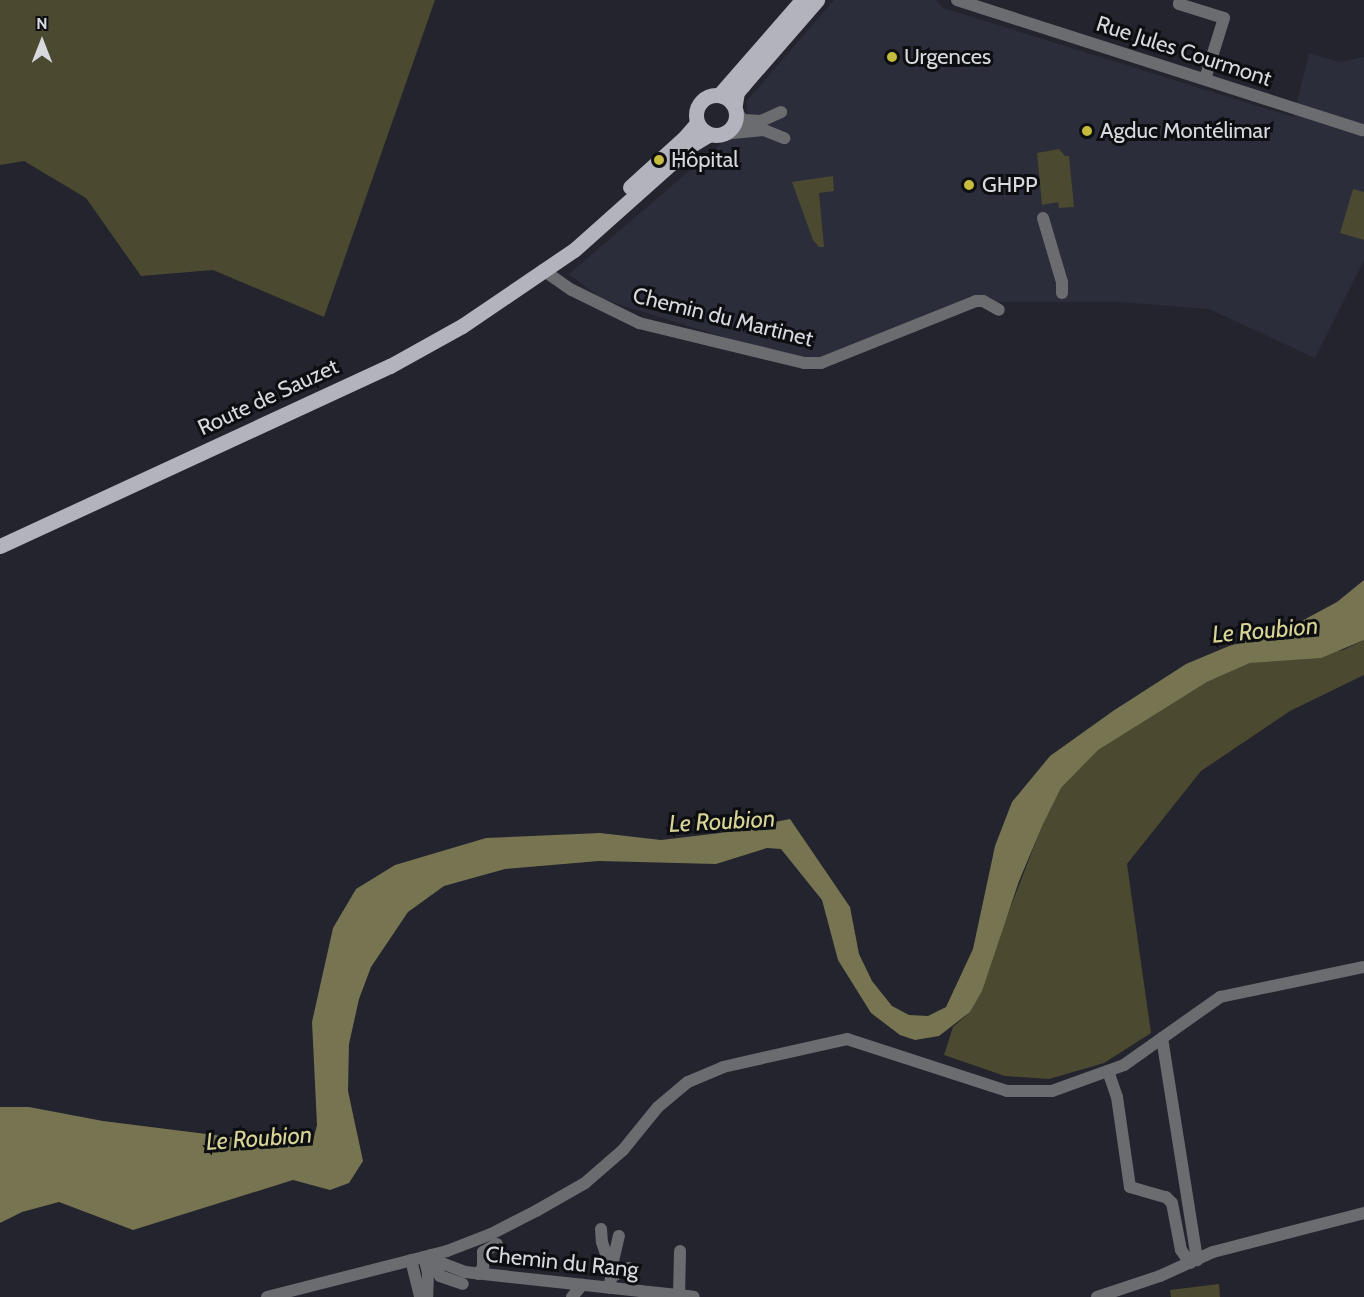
<!DOCTYPE html>
<html>
<head>
<meta charset="utf-8">
<style>
	body { margin:0 }
	#map { position:relative; width:1364px; height:1297px; overflow:hidden; background:#23242d; font-family:Cabin,sans-serif }
	div>[style] { position:absolute }
	.built>* { inset:0; background:#2b2d3a }
	.green>* { inset:0; background:#4b492f }
	.water>* { inset:0; background:#767451 }
	.minor>* { height:12px; margin:-6px; padding:0 6px; transform-origin:6px; border-radius:6px; background:#6b6c70 }
	.major>* { height:15px; margin:-7.5px; padding:0 7.5px; transform-origin:7.5px; border-radius:7.5px; background:#b2b3bc }
	.major>.ring { margin:-7.5px; padding:0; box-sizing:content-box; background:none; border:15px solid #b2b3bc; border-radius:50% }
	.dots>* { width:16px; height:16px; translate:-50% -50%; box-sizing:border-box; border:3px solid #0d0e11; border-radius:50% }
	span { translate:-50% -50%; white-space:nowrap; text-align:center; line-height:1.15; -webkit-text-stroke:6px #0d0e11; paint-order:stroke }
	.street-label { font-size:22px; color:#d8d9df }
	.poi-label { font-size:22px; color:#d8d9df }
	.left { translate:0 -50%; text-align:left }
	.water-label { font-size:24px; color:#d8d496; font-style:italic }
	.north { position:absolute; left:12px; top:12px; width:60px; height:60px; -webkit-text-stroke:4px #0d0e11; paint-order:stroke; rotate:0deg; font-size:16px; font-weight:700; line-height:24px; text-align:center; color:#d8d9df }
	.north::after { content:''; display:block; margin:auto; width:21px; height:27px; background:#d8d9df; clip-path:polygon(50% 0,100% 100%,50% 72%,0 100%) }
</style>
</head>
<body>
<div id="map">
	<div class="built">
		<i style="clip-path:polygon(834px 0,936px 0,943px 8px,1293px 117px,1309px 53px,1340px 62px,1364px 57px,1364px 260px,1315px 358px,1209px 309px,1118px 302px,979px 302px,813px 365px,602px 299px,569px 274px,737px 130px,748px 117px,746px 102px)"></i>
	</div>
	<div class="green">
		<i style="clip-path:polygon(0 0,435px 0,324px 317px,213px 270px,141px 276px,86px 198px,24px 161px,0 165px)"></i>
		<i style="clip-path:polygon(1059px 149px,1065px 156px,1069px 156px,1074px 207px,1059px 208px,1058px 202px,1042px 205px,1037px 153px)"></i>
		<i style="clip-path:polygon(833px 176px,834px 191px,819px 193px,824px 247px,819px 247px,813px 240px,792px 182px)"></i>
		<i style="clip-path:polygon(1353px 189px,1364px 192px,1364px 240px,1340px 233px)"></i>
		<i style="clip-path:polygon(1364px 640px,1364px 675px,1290px 711px,1201px 771px,1127px 864px,1151px 1033px,1104px 1063px,1049px 1079px,1005px 1076px,944px 1055px,953px 1027px,970px 1012px,1043px 823px,1061px 788px,1097px 750px,1207px 682px,1250px 663px,1343px 650px)"></i>
		<i style="clip-path:polygon(1219px 1284px,1220px 1297px,1171px 1297px,1170px 1290px)"></i>
	</div>
	<div class="water">
		<i style="clip-path:polygon(1364px 580px,1364px 640px,1321px 658px,1250px 663px,1207px 682px,1098px 750px,1061px 788px,1043px 824px,1019px 881px,982px 991px,970px 1012px,939px 1036px,915px 1040px,900px 1035px,871px 1013px,838px 960px,822px 900px,781px 849px,767px 848px,716px 864px,599px 861px,505px 869px,444px 886px,408px 912px,371px 967px,359px 999px,349px 1044px,348px 1091px,363px 1161px,349px 1183px,330px 1190px,293px 1180px,133px 1230px,59px 1202px,22px 1212px,0 1223px,0 1107px,29px 1107px,103px 1121px,302px 1146px,313px 1141px,317px 1125px,312px 1022px,333px 928px,356px 889px,395px 865px,486px 838px,600px 833px,661px 840px,720px 833px,790px 819px,850px 907px,859px 954px,872px 981px,892px 1006px,909px 1015px,928px 1016px,946px 1007px,973px 949px,995px 846px,1012px 802px,1050px 756px,1113px 711px,1186px 664px,1229px 646px,1283px 631px,1337px 602px)"></i>
	</div>
	<div class="minor">
		<i style="left:957px;top:0;width:426px;rotate:17.8deg"></i>
		<i style="left:1180px;top:0;width:4px;rotate:104deg"></i>
		<i style="left:1179px;top:4px;width:47px;rotate:17.3deg"></i>
		<i style="left:1224px;top:18px;width:64px;rotate:107.3deg"></i>
		<i style="left:737px;top:113px;width:9px;rotate:49deg"></i>
		<i style="left:743px;top:120px;width:18px;rotate:3deg"></i>
		<i style="left:761px;top:121px;width:22px;rotate:-24deg"></i>
		<i style="left:722px;top:134px;width:42px;rotate:-5.4deg"></i>
		<i style="left:764px;top:130px;width:22px;rotate:22deg"></i>
		<i style="left:1043px;top:218px;width:67px;rotate:73.5deg"></i>
		<i style="left:1062px;top:282px;width:11px;rotate:90deg"></i>
		<i style="left:543px;top:270px;width:35px;rotate:35deg"></i>
		<i style="left:572px;top:290px;width:75px;rotate:26.2deg"></i>
		<i style="left:639px;top:323px;width:170px;rotate:13.6deg"></i>
		<i style="left:804px;top:363px;width:17px"></i>
		<i style="left:821px;top:363px;width:167px;rotate:-21.8deg"></i>
		<i style="left:976px;top:301px;width:7px"></i>
		<i style="left:983px;top:301px;width:18px;rotate:29deg"></i>
		<i style="left:1162px;top:1038px;width:225px;rotate:81deg"></i>
		<i style="left:1108px;top:1071px;width:28px;rotate:71deg"></i>
		<i style="left:1117px;top:1097px;width:91px;rotate:81.8deg"></i>
		<i style="left:1130px;top:1187px;width:37px;rotate:16deg"></i>
		<i style="left:1166px;top:1197px;width:8px;rotate:45deg"></i>
		<i style="left:1172px;top:1203px;width:48px;rotate:79.2deg"></i>
		<i style="left:1181px;top:1250px;width:16px;rotate:55deg"></i>
		<i style="left:601px;top:1229px;width:13px;rotate:86deg"></i>
		<i style="left:602px;top:1242px;width:33px;rotate:72deg"></i>
		<i style="left:612px;top:1273px;width:15px;rotate:101deg"></i>
		<i style="left:431px;top:1255px;width:6px;rotate:59deg"></i>
		<i style="left:434px;top:1260px;width:33px;rotate:21deg"></i>
		<i style="left:465px;top:1272px;width:230px;rotate:6.2deg"></i>
		<i style="left:424px;top:1257px;width:16px;rotate:76deg"></i>
		<i style="left:428px;top:1273px;width:24px;rotate:92deg"></i>
		<i style="left:411px;top:1260px;width:38px;rotate:76deg"></i>
		<i style="left:434px;top:1260px;width:17px;rotate:69deg"></i>
		<i style="left:440px;top:1276px;width:24px;rotate:19deg"></i>
		<i style="left:611px;top:1270px;width:35px;rotate:-77deg"></i>
		<i style="left:478px;top:1274px;width:9px;rotate:-54deg"></i>
		<i style="left:483px;top:1267px;width:15px;rotate:-90deg"></i>
		<i style="left:483px;top:1252px;width:16px;rotate:-30deg"></i>
		<i style="left:611px;top:1277px;width:20px;rotate:-27deg"></i>
		<i style="left:679px;top:1296px;width:45px;rotate:-88.7deg"></i>
		<i style="left:267px;top:1297px;width:186px;rotate:-14.3deg"></i>
		<i style="left:447px;top:1251px;width:47px;rotate:-21.1deg"></i>
		<i style="left:491px;top:1234px;width:51px;rotate:-27.1deg"></i>
		<i style="left:536px;top:1211px;width:56px;rotate:-29.7deg"></i>
		<i style="left:585px;top:1183px;width:50px;rotate:-41deg"></i>
		<i style="left:623px;top:1150px;width:55px;rotate:-50.9deg"></i>
		<i style="left:658px;top:1107px;width:39px;rotate:-40deg"></i>
		<i style="left:688px;top:1082px;width:38px;rotate:-23deg"></i>
		<i style="left:723px;top:1067px;width:127px;rotate:-12.7deg"></i>
		<i style="left:847px;top:1039px;width:168px;rotate:18deg"></i>
		<i style="left:1007px;top:1091px;width:45px"></i>
		<i style="left:1052px;top:1091px;width:77px;rotate:-19.9deg"></i>
		<i style="left:1124px;top:1065px;width:118px;rotate:-35.3deg"></i>
		<i style="left:1220px;top:997px;width:147px;rotate:-11.8deg"></i>
		<i style="left:572px;top:1297px;width:16px;rotate:-50deg"></i>
		<i style="left:1097px;top:1297px;width:66px;rotate:-18.4deg"></i>
		<i style="left:1160px;top:1276px;width:58px;rotate:-24.4deg"></i>
		<i style="left:1213px;top:1252px;width:156px;rotate:-14.5deg"></i>
	</div>
	<div class="major">
		<i style="left:720px;top:94px;width:125px;rotate:-48.9deg"></i>
		<i class="ring" style="left:696px;top:95px;width:25px;height:25px"></i>
		<i style="left:735px;top:104px;width:12px;rotate:-81deg"></i>
		<i style="left:737px;top:92px;width:9px;rotate:-49deg"></i>
		<i style="left:743px;top:85px;width:113px;rotate:-49deg"></i>
		<i style="left:630px;top:187px;width:74px;rotate:-42.3deg"></i>
		<i style="left:685px;top:137px;width:18px;rotate:-49deg"></i>
		<i style="left:0;top:546px;width:430px;rotate:-24.8deg"></i>
		<i style="left:390px;top:366px;width:82px;rotate:-29.1deg"></i>
		<i style="left:462px;top:326px;width:135px;rotate:-34.2deg"></i>
		<i style="left:574px;top:250px;width:159px;rotate:-41.7deg"></i>
		<i style="left:693px;top:144px;width:17px;rotate:-31deg"></i>
	</div>
	<div class="dots">
		<i style="left:892px;top:57px;background:#c5bc3d"></i>
		<i style="left:1087px;top:131px;background:#c5bc3d"></i>
		<i style="left:659px;top:160px;background:#c5bc3d"></i>
		<i style="left:969px;top:185px;background:#c5bc3d"></i>
	</div>
	<div class="street-label">
		<span style="left:1184px;top:51px;rotate:18deg">Rue Jules Courmont</span>
		<span style="left:723px;top:317px;rotate:14deg">Chemin du Martinet</span>
		<span style="left:268px;top:397px;rotate:-25deg">Route de Sauzet</span>
		<span style="left:562px;top:1262px;rotate:6deg">Chemin du Rang</span>
	</div>
	<div class="poi-label">
		<span class="left" style="left:904px;top:57px">Urgences</span>
		<span class="left" style="left:1100px;top:131px">Agduc Montélimar</span>
		<span class="left" style="left:671px;top:160px">Hôpital</span>
		<span class="left" style="left:982px;top:185px">GHPP</span>
	</div>
	<div class="water-label">
		<span style="left:1265px;top:630px;rotate:-5deg">Le Roubion</span>
		<span style="left:722px;top:821px;rotate:-3deg">Le Roubion</span>
		<span style="left:259px;top:1138px;rotate:-4deg">Le Roubion</span>
	</div>
	<div class="north">N</div>
</div>
</body>
</html>
